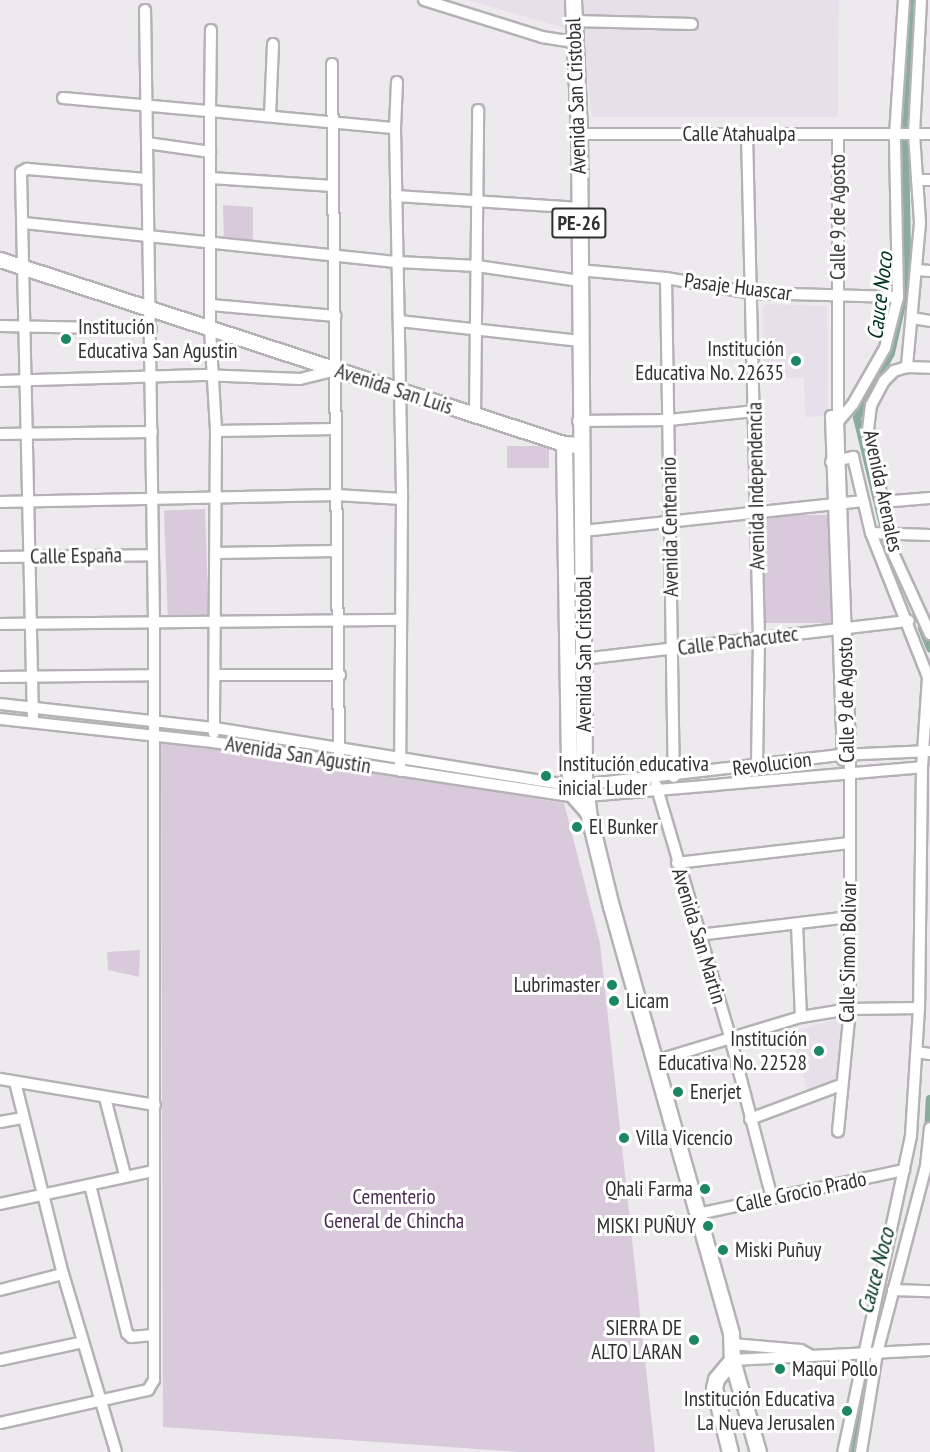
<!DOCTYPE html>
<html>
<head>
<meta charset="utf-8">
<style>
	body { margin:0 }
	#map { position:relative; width:930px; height:1452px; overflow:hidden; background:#edeaed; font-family:"PT Sans Narrow",sans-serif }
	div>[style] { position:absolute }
	.built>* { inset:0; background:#e7dfe9 }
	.green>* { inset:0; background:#d8cadb; transform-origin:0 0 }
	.canal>* { height:8px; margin:-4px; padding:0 4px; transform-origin:4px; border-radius:4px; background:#8aac9d }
	.roads { filter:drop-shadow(2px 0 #b4b2b5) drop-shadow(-2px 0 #b4b2b5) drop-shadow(0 2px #b4b2b5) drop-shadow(0 -2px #b4b2b5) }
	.minor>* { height:10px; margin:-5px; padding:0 5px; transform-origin:5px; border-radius:5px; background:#fff }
	.major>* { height:14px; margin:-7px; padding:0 7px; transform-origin:7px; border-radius:7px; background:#fff }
	.highway>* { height:15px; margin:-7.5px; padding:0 7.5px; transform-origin:7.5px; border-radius:7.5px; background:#fff }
	.dots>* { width:16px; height:16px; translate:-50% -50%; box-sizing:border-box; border:3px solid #fff; border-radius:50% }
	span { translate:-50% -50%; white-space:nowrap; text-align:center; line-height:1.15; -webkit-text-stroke:6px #fff; paint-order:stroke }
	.shield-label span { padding:2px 4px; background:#fff; border:2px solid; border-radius:4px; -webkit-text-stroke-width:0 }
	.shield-label { font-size:20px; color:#323032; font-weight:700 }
	.street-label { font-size:21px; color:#323032 }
	.poi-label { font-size:21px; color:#323032 }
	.left { translate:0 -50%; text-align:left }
	.right { translate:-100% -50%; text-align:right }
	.park-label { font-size:21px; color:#4b2d53 }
	.water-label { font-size:22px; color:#003222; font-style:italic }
</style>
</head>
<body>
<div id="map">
	<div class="built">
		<i style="clip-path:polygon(467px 0,839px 0,838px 117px,592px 117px,582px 33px)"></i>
		<i style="clip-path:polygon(767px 304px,827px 306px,828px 416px,805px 417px,804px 378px,763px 378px,763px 307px)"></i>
		<i style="clip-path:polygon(840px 1018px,843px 1022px,838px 1082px,807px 1090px,791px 1032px)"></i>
	</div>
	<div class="green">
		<i style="clip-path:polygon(223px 205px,253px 207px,253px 244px,224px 241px)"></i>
		<i style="left:507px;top:446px;width:42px;height:22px"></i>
		<i style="left:205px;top:509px;width:106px;height:41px;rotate:88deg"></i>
		<i style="left:831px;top:515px;width:108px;height:66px;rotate:90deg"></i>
		<i style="clip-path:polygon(161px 737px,564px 803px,600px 943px,655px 1452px,519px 1452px,163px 1427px)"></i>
		<i style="clip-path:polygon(140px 950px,139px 977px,108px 970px,107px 952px)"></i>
	</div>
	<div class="canal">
		<i style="left:889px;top:550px;width:136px;rotate:-103.6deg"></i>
		<i style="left:857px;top:418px;width:73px;rotate:-62.4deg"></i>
		<i style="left:891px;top:353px;width:50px;rotate:-77.3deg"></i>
		<i style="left:902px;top:304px;width:51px;rotate:-84.4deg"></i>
		<i style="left:907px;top:253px;width:111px;rotate:-91deg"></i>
		<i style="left:905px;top:142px;width:142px;rotate:-87.6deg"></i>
		<i style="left:922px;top:628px;width:22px;rotate:68deg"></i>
		<i style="left:928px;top:1133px;width:34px;rotate:-87deg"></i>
		<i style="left:855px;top:1452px;width:99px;rotate:-80.2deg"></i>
	</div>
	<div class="roads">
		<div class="minor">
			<i style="left:424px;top:0;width:124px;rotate:17.4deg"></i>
			<i style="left:542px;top:37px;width:32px;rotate:9deg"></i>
			<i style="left:921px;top:0;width:134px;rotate:93deg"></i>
			<i style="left:914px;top:134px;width:89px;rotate:86.1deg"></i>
			<i style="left:920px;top:223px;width:145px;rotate:95.2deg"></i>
			<i style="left:907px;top:367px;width:14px;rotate:163deg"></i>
			<i style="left:894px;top:371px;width:14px;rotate:135deg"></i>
			<i style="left:884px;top:381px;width:27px;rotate:118deg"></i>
			<i style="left:871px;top:405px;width:26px;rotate:97deg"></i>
			<i style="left:868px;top:431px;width:127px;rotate:78.2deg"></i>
			<i style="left:894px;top:555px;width:87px;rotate:65.5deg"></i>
			<i style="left:574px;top:21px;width:118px;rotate:1.5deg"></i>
			<i style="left:332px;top:64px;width:691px;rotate:89.42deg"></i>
			<i style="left:63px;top:98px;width:148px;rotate:5.1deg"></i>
			<i style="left:210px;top:111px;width:81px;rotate:-89.3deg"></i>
			<i style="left:270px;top:116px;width:72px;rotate:-87.6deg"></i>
			<i style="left:395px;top:128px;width:46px;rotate:-87.5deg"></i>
			<i style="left:579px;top:134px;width:351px"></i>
			<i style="left:747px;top:134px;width:504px;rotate:88.64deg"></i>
			<i style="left:759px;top:638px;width:128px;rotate:90.9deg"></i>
			<i style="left:838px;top:134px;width:287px;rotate:90deg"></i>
			<i style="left:838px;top:421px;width:333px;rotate:87.9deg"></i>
			<i style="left:850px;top:754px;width:255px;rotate:90deg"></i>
			<i style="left:850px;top:1009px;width:123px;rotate:95.6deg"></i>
			<i style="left:147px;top:143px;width:64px;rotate:8.1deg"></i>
			<i style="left:210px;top:152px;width:41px;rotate:-90deg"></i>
			<i style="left:210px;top:111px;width:186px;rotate:5.3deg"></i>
			<i style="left:395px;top:128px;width:371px;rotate:88.9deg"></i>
			<i style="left:402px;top:499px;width:272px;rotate:90.4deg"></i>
			<i style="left:210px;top:152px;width:177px;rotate:90deg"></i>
			<i style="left:210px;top:329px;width:102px;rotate:86.6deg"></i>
			<i style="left:216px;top:431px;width:302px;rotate:90.4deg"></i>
			<i style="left:211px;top:178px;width:122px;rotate:3.8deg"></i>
			<i style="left:917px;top:180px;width:13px"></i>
			<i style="left:396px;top:196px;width:184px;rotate:3.7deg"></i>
			<i style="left:24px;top:223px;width:376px;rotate:6deg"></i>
			<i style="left:398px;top:262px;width:79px;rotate:2.9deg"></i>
			<i style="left:477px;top:266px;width:104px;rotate:8.3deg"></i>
			<i style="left:579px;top:270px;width:87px;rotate:5.3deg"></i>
			<i style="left:666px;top:278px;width:87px;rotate:9.9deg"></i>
			<i style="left:752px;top:293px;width:146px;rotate:1.6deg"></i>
			<i style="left:917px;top:270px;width:13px;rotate:4deg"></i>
			<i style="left:666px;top:278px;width:499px;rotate:89.1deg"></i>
			<i style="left:211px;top:305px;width:125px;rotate:5deg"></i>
			<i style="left:912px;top:318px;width:18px;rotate:9deg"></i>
			<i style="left:399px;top:321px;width:182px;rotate:6.3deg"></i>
			<i style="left:0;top:326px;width:151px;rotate:1.1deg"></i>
			<i style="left:907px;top:367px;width:23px;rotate:2deg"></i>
			<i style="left:0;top:381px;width:203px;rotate:-1.7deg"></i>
			<i style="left:203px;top:375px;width:97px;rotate:2.4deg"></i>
			<i style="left:300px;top:379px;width:37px;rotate:-14deg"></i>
			<i style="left:475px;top:415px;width:305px;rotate:-89.4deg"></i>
			<i style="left:831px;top:416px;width:344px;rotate:88deg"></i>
			<i style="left:578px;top:421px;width:91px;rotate:-0.6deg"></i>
			<i style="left:669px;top:420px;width:85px;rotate:-6deg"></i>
			<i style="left:837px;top:423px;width:25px;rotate:-50deg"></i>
			<i style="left:853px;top:404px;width:64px;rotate:-60.3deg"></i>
			<i style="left:885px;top:348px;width:53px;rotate:-75.7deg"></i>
			<i style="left:898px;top:297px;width:162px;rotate:-91.1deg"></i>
			<i style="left:895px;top:135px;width:135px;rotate:-86.2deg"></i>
			<i style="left:216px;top:431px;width:120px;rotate:-1deg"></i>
			<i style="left:0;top:434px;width:152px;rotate:-0.8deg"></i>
			<i style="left:831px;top:462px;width:23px;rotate:-13deg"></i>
			<i style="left:853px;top:457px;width:78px;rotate:76.7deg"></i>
			<i style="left:871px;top:533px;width:155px;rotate:68.4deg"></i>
			<i style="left:928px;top:677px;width:90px;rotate:93.8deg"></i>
			<i style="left:922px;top:767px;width:241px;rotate:90.7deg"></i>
			<i style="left:919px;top:1008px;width:128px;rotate:93.6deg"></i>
			<i style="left:911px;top:1136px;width:323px;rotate:102.1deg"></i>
			<i style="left:0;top:502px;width:336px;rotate:-1.2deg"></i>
			<i style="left:336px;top:495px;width:66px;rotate:3.5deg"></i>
			<i style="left:881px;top:502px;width:49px;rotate:-4.7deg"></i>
			<i style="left:583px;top:531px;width:282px;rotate:-6.1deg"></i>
			<i style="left:871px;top:533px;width:59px;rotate:1.9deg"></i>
			<i style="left:215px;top:553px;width:121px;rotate:-0.9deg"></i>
			<i style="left:0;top:557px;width:153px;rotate:-0.7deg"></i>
			<i style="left:0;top:624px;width:400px;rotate:-0.6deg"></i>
			<i style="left:566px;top:661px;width:345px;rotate:-6.7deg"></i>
			<i style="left:216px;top:675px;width:124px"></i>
			<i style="left:0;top:677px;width:153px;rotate:-0.7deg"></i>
			<i style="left:0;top:704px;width:216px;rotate:6.4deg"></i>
			<i style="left:215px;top:728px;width:362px;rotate:9.2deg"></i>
			<i style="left:572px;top:786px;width:270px;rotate:-6.6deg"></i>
			<i style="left:840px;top:755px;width:90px;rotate:-2.5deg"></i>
			<i style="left:0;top:719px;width:214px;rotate:6.2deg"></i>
			<i style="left:213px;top:742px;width:366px;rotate:8.6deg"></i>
			<i style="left:575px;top:797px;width:348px;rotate:-4.9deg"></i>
			<i style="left:33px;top:722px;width:550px;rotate:-91.25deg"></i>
			<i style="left:21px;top:172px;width:7px;rotate:-27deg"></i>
			<i style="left:27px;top:169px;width:120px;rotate:4.8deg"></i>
			<i style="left:656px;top:785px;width:263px;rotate:73.6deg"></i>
			<i style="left:730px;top:1037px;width:166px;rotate:75.4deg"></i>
			<i style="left:677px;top:863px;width:173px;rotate:-6.6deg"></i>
			<i style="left:797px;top:925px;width:92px;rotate:87.5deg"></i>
			<i style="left:698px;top:935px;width:152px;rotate:-6.8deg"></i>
			<i style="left:917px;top:1052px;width:13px;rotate:9deg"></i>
			<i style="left:655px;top:1061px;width:152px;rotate:-16.8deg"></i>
			<i style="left:801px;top:1017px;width:50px;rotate:-9.3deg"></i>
			<i style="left:850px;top:1009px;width:69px;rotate:-0.8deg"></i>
			<i style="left:0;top:1079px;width:157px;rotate:9.5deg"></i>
			<i style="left:15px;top:1082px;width:198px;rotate:76deg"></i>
			<i style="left:63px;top:1274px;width:186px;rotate:73.4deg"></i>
			<i style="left:105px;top:1098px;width:80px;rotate:75.4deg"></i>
			<i style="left:750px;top:1119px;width:97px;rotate:-20.5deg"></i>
			<i style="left:0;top:1122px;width:22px;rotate:-10deg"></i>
			<i style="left:90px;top:1185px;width:153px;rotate:76deg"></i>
			<i style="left:127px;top:1333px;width:6px;rotate:45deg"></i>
			<i style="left:131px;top:1337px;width:23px;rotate:-5deg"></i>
			<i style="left:0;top:1204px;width:157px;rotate:-12.2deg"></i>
			<i style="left:698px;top:1214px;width:211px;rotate:-12.1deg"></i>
			<i style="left:0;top:1290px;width:65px;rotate:-14.3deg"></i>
			<i style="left:893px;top:1290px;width:37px;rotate:2deg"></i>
			<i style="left:732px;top:1344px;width:69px;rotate:5deg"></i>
			<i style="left:801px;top:1350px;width:10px;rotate:29deg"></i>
			<i style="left:0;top:1360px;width:85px;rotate:-12.2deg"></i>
			<i style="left:732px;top:1360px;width:198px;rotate:-2.9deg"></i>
			<i style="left:0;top:1423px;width:152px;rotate:-12.6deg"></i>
			<i style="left:148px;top:1390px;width:12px;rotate:-59deg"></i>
			<i style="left:154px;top:1380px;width:759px;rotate:-90deg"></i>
			<i style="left:154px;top:621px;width:611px;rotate:-90.84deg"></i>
			<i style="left:861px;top:1452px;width:100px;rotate:-80.8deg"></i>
			<i style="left:877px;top:1353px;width:193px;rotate:-75.3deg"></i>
			<i style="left:926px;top:1166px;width:38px;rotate:-84deg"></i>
		</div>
		<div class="major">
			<i style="left:0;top:260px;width:593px;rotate:18.07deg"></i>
		</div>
		<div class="highway">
			<i style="left:573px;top:0;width:134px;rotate:87.4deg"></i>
			<i style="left:579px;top:134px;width:643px;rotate:89.55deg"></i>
			<i style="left:584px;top:777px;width:35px;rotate:83deg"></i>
			<i style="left:588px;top:812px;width:97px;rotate:76.3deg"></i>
			<i style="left:611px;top:906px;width:444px;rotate:74.3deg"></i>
			<i style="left:731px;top:1333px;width:27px;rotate:88deg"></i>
			<i style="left:732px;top:1360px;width:96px;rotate:74.2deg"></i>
			<i style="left:579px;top:445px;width:15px;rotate:-176deg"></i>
			<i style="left:564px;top:444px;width:327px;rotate:89.1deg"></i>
			<i style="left:569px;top:771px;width:27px;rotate:77deg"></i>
			<i style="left:575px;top:797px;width:20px;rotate:49deg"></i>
			<i style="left:730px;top:1452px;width:66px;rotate:-104deg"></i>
			<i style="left:714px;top:1388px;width:9px;rotate:-77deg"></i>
			<i style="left:716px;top:1379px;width:25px;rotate:-50deg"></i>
		</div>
	</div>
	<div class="dots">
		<i style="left:66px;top:339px;background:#1b8765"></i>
		<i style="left:796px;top:361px;background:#1b8765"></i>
		<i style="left:546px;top:776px;background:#1b8765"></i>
		<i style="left:577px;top:827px;background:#1b8765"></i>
		<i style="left:612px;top:985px;background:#1b8765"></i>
		<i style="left:614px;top:1001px;background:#1b8765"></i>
		<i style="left:819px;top:1051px;background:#1b8765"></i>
		<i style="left:678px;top:1092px;background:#1b8765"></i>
		<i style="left:624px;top:1138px;background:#1b8765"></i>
		<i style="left:705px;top:1189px;background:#1b8765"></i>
		<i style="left:708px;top:1226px;background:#1b8765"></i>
		<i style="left:723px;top:1250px;background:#1b8765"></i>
		<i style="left:694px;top:1340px;background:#1b8765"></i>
		<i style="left:780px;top:1369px;background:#1b8765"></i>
		<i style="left:847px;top:1411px;background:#1b8765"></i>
	</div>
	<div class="shield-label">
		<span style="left:579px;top:223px">PE-26</span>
	</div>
	<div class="street-label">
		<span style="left:576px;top:96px;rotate:-92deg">Avenida San Cristobal</span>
		<span style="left:739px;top:134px">Calle Atahualpa</span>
		<span style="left:838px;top:217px;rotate:-90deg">Calle 9 de Agosto</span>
		<span style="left:738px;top:287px;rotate:7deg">Pasaje Huascar</span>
		<span style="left:394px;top:389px;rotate:18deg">Avenida San Luis</span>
		<span style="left:756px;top:486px;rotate:-91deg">Avenida Independencia</span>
		<span style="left:883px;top:491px;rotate:78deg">Avenida Arenales</span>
		<span style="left:670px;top:527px;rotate:-91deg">Avenida Centenario</span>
		<span style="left:76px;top:556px;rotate:-1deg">Calle España</span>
		<span style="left:738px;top:641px;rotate:-7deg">Calle Pachacutec</span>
		<span style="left:584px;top:654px;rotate:-90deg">Avenida San Cristobal</span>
		<span style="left:846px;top:700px;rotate:-91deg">Calle 9 de Agosto</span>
		<span style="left:298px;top:755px;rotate:9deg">Avenida San Agustin</span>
		<span style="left:772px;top:764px;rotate:-7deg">Revolucion</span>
		<span style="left:699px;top:936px;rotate:73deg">Avenida San Martin</span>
		<span style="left:848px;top:952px;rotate:-89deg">Calle Simon Bolivar</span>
		<span style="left:801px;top:1192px;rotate:-12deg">Calle Grocio Prado</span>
	</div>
	<div class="poi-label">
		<span class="left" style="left:78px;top:339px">Institución<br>Educativa San Agustin</span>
		<span class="right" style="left:784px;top:361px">Institución<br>Educativa No. 22635</span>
		<span class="left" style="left:558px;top:776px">Institución educativa<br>inicial Luder</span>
		<span class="left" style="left:589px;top:827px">El Bunker</span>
		<span class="right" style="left:600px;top:985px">Lubrimaster</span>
		<span class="left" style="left:626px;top:1001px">Licam</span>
		<span class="right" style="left:807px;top:1051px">Institución<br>Educativa No. 22528</span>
		<span class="left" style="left:690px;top:1092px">Enerjet</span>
		<span class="left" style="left:636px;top:1138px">Villa Vicencio</span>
		<span class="right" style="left:693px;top:1189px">Qhali Farma</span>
		<span class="right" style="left:696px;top:1226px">MISKI PUÑUY</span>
		<span class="left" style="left:735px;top:1250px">Miski Puñuy</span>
		<span class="right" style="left:682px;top:1340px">SIERRA DE<br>ALTO LARAN</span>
		<span class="left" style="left:792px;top:1369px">Maqui Pollo</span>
		<span class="right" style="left:835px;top:1411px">Institución Educativa<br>La Nueva Jerusalen</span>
	</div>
	<div class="park-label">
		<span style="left:394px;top:1209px">Cementerio<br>General de Chincha</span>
	</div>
	<div class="water-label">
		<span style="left:880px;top:296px;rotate:-83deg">Cauce Noco</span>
		<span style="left:876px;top:1271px;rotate:-75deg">Cauce Noco</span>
	</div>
</div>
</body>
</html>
